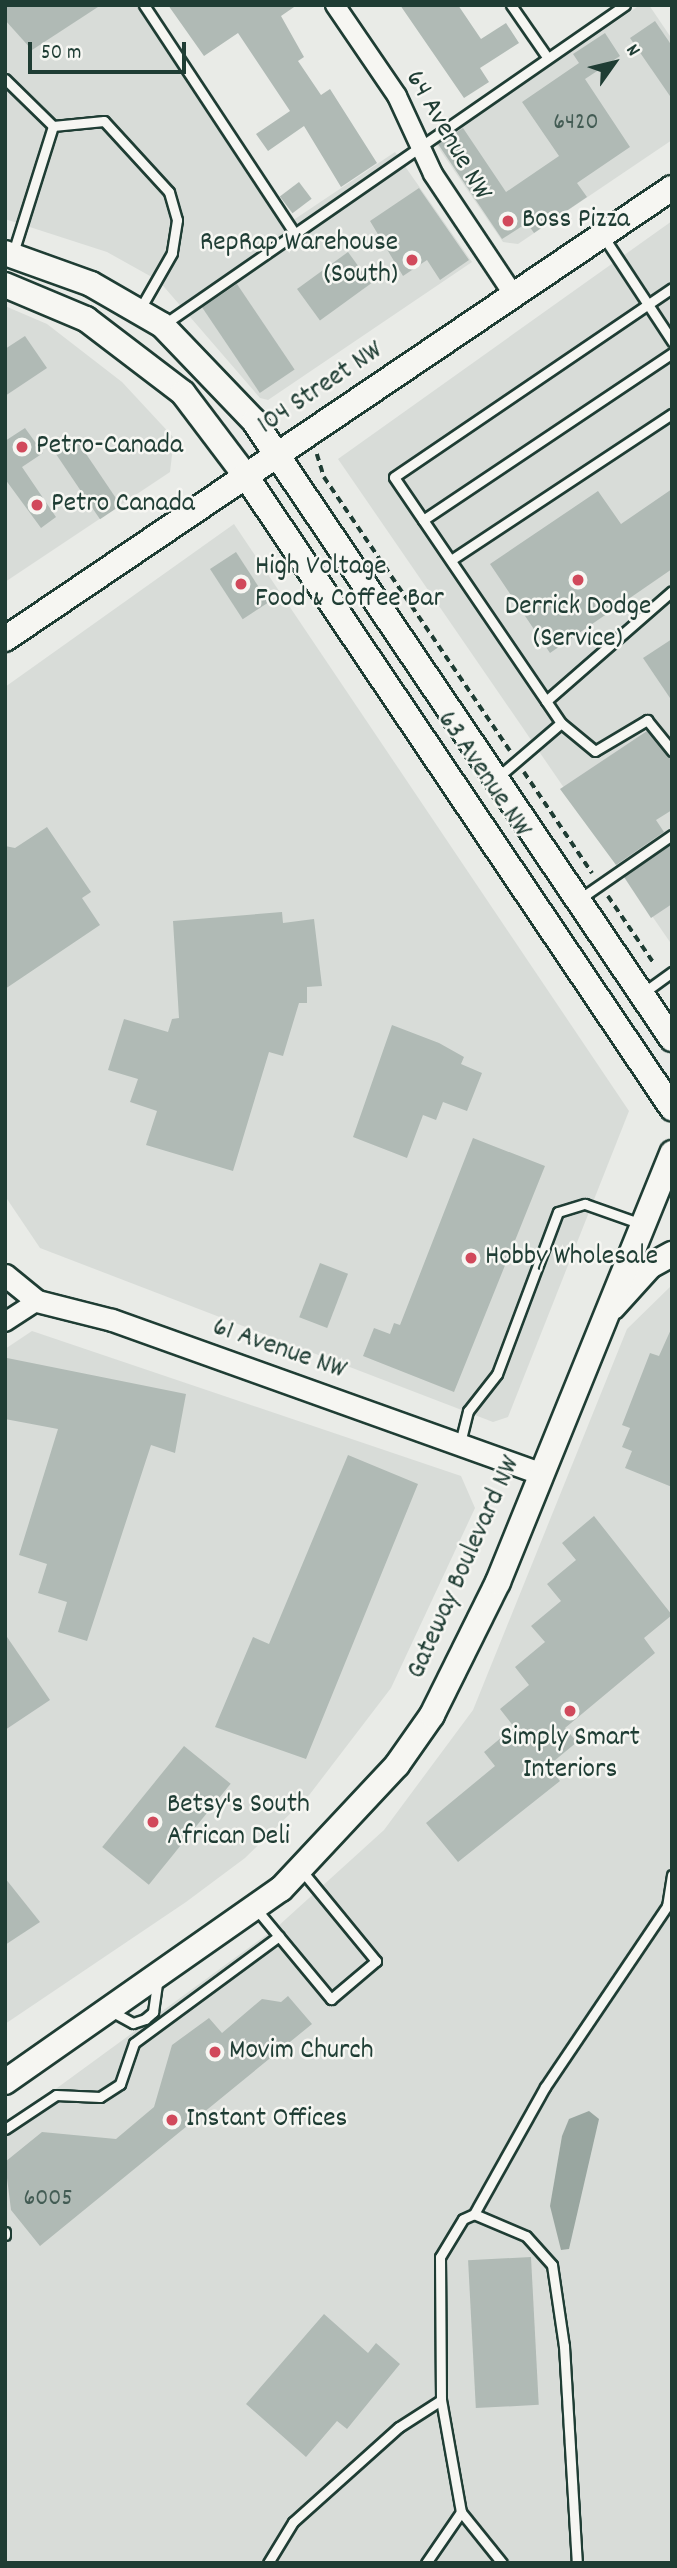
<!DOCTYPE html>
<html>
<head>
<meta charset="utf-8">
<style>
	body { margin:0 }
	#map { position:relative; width:677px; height:2568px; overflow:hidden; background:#e9ebe7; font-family:Dekko,sans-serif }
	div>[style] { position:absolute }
	.built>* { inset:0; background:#d8dcd8 }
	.water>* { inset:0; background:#99a6a0 }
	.building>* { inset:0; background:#b0bab5; transform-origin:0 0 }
	.path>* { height:3.5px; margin-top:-1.75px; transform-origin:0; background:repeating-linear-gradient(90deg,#1f3d34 0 7px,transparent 0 12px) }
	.roads { filter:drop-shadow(2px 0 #1f3d34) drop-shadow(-2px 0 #1f3d34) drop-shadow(0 2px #1f3d34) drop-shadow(0 -2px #1f3d34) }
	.service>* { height:9px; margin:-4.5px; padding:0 4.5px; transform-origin:4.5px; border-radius:4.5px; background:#f6f6f2 }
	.minor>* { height:18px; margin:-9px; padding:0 9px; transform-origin:9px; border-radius:9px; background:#f6f6f2 }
	.tertiary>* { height:21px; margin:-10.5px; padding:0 10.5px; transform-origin:10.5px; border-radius:10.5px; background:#f6f6f2 }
	.secondary>* { height:24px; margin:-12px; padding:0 12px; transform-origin:12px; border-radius:12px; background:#f6f6f2 }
	.dots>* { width:19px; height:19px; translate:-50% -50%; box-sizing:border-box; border:4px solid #f6f6f2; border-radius:50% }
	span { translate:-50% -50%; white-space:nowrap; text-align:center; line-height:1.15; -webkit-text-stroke:5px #f6f6f2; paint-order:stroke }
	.number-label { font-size:24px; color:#435c54 }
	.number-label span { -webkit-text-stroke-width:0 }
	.street-label { font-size:28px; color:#1f3d34 }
	.poi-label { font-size:28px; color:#1f3d34 }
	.left { translate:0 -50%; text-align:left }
	.right { translate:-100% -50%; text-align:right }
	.frame { position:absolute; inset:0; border:7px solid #1f3d34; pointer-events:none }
	.north { position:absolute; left:579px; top:28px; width:70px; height:70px; -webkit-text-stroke:5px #f6f6f2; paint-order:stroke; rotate:56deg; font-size:19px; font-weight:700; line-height:28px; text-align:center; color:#1f3d34 }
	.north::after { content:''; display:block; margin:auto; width:24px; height:32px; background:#1f3d34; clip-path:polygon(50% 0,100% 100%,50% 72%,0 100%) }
	.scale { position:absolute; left:28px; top:42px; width:158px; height:32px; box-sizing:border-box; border:4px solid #1f3d34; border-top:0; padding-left:9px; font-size:21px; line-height:24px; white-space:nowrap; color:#1f3d34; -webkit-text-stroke:5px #f6f6f2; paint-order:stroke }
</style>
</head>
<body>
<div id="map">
	<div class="built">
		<i style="clip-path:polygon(5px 5px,137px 5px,286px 225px,395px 152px,472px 262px,268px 400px,260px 398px,159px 281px,107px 252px,5px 219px)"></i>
		<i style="clip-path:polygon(640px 5px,649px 5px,672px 39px,672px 140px,518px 244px,503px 242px,436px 144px)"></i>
		<i style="clip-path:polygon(672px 221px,672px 945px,338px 459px)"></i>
		<i style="clip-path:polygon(5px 306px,47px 324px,122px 382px,174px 438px,170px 472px,5px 582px)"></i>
		<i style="clip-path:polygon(234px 524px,629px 1111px,508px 1417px,493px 1422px,40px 1248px,5px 1196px,5px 687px)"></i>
		<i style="clip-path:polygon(672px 1285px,672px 2563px,5px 2563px,5px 2126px,276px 1928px,384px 1830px,473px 1710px,627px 1329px)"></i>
		<i style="clip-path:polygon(32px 1331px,461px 1476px,475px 1508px,391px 1688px,310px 1794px,245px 1858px,186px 1902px,5px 2024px,5px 1349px)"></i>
	</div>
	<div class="water">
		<i style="clip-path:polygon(589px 2111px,599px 2119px,569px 2249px,561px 2250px,550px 2206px,562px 2136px,569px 2119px)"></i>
	</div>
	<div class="building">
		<i style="clip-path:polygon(5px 5px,101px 5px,32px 50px,5px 20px)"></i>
		<i style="clip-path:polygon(168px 5px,297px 5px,281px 16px,304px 57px,298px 61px,321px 95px,330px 89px,377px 163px,341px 187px,304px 126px,268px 151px,256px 134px,290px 111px,238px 33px,204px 56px)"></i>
		<i style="clip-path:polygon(400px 5px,458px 5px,481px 39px,506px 23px,519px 43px,480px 68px,489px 82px,464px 98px)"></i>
		<i style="clip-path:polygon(655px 21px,672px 46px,672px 99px,630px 38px)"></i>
		<i style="clip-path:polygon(605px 33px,620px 56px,585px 79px,630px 147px,577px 183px,587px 197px,534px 233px,527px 223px,502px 239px,438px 144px,463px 128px,506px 192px,559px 156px,522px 102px,579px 63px,573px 54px)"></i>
		<i style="left:299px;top:182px;width:21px;height:24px;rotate:53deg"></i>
		<i style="clip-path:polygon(419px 188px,469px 260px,440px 280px,427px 260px,403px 276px,370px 221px)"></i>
		<i style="left:348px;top:252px;width:39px;height:63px;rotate:54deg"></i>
		<i style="left:237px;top:284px;width:103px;height:42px;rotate:56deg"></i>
		<i style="clip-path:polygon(25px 336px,47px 368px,5px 396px,5px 349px)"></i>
		<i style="clip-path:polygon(25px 428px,43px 453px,22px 467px,56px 517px,41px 528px,5px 479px,5px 441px)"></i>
		<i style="left:76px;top:439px;width:80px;height:25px;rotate:56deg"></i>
		<i style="clip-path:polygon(672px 489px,672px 569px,550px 653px,490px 564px,598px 491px,621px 524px)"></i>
		<i style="left:236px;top:552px;width:60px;height:31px;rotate:57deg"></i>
		<i style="clip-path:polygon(672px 639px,672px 701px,643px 658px)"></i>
		<i style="clip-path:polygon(647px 731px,672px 758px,672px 810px,656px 820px,664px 832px,616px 865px,560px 789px)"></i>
		<i style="clip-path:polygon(47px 827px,91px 892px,82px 898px,100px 925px,5px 989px,5px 846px,15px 848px)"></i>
		<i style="clip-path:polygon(672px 844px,672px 904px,651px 918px,624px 877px)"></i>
		<i style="clip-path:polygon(282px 912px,283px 923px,314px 919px,322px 986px,307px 987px,307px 1003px,299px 1003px,283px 1056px,269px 1052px,233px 1171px,146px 1145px,157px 1111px,130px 1102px,138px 1079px,108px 1070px,124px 1019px,168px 1032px,172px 1019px,179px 1018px,173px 921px)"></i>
		<i style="clip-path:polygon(392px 1025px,439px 1043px,464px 1057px,461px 1064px,482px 1073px,467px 1111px,443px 1102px,436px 1120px,423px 1115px,407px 1158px,353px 1137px)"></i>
		<i style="clip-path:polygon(473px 1138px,545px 1166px,454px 1392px,363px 1356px,374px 1328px,390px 1334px,394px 1323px,400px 1325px)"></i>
		<i style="left:320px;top:1263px;width:30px;height:58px;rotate:21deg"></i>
		<i style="clip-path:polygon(672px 1327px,672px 1487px,625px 1468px,632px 1451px,622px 1447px,630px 1428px,622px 1425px,650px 1353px,659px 1356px)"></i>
		<i style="clip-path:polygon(7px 1358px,186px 1394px,175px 1453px,151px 1445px,87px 1641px,58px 1632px,67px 1602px,38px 1593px,47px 1564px,19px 1555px,58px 1429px,5px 1419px)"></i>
		<i style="clip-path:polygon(348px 1455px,418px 1484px,306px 1759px,215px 1727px,253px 1637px,269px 1644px)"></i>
		<i style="clip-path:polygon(594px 1516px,672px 1615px,644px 1638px,655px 1653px,565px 1728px,577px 1742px,548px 1766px,560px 1781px,458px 1862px,426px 1823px,495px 1766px,484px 1752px,514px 1727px,500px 1709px,529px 1685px,515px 1667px,545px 1642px,531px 1626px,561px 1601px,547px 1584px,576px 1560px,562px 1543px)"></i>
		<i style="clip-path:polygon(5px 1634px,50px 1700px,5px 1730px)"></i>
		<i style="left:184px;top:1746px;width:60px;height:130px;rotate:39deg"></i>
		<i style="clip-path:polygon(5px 1878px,40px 1922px,5px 1945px)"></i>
		<i style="clip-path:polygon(288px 1996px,312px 2024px,40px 2246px,11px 2210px,5px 2162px,42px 2132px,116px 2139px,154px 2107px,172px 2045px,209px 2018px,222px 2033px,262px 1999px,281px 2002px)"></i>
		<i style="left:531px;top:2257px;width:148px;height:63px;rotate:87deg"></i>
		<i style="clip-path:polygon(324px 2314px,368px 2353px,376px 2343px,400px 2364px,347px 2429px,337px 2421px,306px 2457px,246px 2404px)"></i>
	</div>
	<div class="path">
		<i style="left:317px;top:454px;width:24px;rotate:73deg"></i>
		<i style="left:324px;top:477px;width:331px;rotate:55.8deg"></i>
		<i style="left:524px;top:772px;width:122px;rotate:56deg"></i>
		<i style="left:608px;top:896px;width:83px;rotate:55.7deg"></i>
	</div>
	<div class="roads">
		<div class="service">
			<i style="left:144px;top:5px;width:274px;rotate:56.6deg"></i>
			<i style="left:511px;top:5px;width:63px;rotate:55.3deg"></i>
			<i style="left:5px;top:79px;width:67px;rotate:44.4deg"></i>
			<i style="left:53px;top:126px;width:133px;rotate:107.5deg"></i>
			<i style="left:53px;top:126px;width:51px;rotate:-5.6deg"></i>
			<i style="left:104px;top:121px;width:96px;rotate:47.5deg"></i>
			<i style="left:169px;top:192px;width:29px;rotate:74deg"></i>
			<i style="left:177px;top:220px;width:33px;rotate:99deg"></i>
			<i style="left:172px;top:253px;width:64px;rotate:119.7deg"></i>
			<i style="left:603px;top:236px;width:126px;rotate:56.7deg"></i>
			<i style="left:163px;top:325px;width:562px;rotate:-34.71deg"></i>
			<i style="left:423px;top:520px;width:300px;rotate:-33.8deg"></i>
			<i style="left:451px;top:560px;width:265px;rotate:-33.5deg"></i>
			<i style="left:546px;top:701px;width:167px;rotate:-41.1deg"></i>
			<i style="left:561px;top:723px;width:44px;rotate:39.5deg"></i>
			<i style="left:595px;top:751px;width:61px;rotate:-30.8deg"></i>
			<i style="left:647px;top:720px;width:40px;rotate:51deg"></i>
			<i style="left:498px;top:777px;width:83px;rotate:-40.6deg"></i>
			<i style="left:561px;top:723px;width:297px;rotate:-124.2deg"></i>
			<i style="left:394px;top:477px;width:336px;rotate:-34.2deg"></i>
			<i style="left:578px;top:900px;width:114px;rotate:-34.7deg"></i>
			<i style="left:643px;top:993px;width:36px;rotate:-36deg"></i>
			<i style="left:460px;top:1443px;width:33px;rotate:-76deg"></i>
			<i style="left:468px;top:1411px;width:47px;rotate:-51.9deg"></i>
			<i style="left:497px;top:1374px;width:173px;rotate:-69.4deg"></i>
			<i style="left:558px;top:1212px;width:28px;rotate:-17deg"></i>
			<i style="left:585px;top:1204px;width:57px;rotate:19.4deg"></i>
			<i style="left:672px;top:1875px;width:31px;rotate:99deg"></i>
			<i style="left:667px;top:1906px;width:8px;rotate:-50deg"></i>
			<i style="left:257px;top:1910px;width:116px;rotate:50.3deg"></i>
			<i style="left:331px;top:1999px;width:59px;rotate:-40.2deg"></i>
			<i style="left:376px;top:1961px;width:117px;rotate:-129.4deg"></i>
			<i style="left:111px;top:2011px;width:25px;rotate:29deg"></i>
			<i style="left:133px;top:2023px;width:13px;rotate:-18deg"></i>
			<i style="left:145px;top:2019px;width:11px;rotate:-41deg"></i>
			<i style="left:153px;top:2012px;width:30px;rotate:-82deg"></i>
			<i style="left:5px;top:2129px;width:61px;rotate:-33.7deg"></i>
			<i style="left:56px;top:2095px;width:44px;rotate:2.6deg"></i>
			<i style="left:100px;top:2097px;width:24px;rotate:-33deg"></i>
			<i style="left:120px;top:2084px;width:43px;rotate:-71.1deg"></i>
			<i style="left:134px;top:2043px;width:180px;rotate:-36.4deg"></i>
			<i style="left:474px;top:2214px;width:145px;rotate:-60.8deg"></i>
			<i style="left:545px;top:2087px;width:218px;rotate:-56deg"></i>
			<i style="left:5px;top:2232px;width:3px;rotate:90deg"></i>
			<i style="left:461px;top:2512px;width:65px;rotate:51.2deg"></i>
			<i style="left:268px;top:2563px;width:48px;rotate:-58.6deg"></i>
			<i style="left:293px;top:2522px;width:142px;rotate:-41.9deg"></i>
			<i style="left:399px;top:2427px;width:50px;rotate:-32.7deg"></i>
			<i style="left:441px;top:2400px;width:143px;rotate:-90.4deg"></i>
			<i style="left:440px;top:2257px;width:44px;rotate:-58.8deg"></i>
			<i style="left:463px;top:2219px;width:12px;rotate:-24deg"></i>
			<i style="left:474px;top:2214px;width:56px;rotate:22.9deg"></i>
			<i style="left:526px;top:2236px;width:39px;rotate:48deg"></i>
			<i style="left:552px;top:2265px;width:82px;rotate:81.6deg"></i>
			<i style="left:564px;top:2346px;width:217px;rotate:86.6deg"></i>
			<i style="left:426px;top:2563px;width:62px;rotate:-55.5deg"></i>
			<i style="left:461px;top:2512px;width:114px;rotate:-100.1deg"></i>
		</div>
		<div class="minor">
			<i style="left:335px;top:5px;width:110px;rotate:55.7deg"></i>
			<i style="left:397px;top:96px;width:86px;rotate:65.2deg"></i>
			<i style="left:433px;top:174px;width:144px;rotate:56.3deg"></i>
			<i style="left:5px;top:1322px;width:38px;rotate:-33deg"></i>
		</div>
		<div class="tertiary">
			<i style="left:5px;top:1275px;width:41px;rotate:39.1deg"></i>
			<i style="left:37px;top:1301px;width:77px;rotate:14.2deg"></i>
			<i style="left:112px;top:1320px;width:455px;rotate:19.7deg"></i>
		</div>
		<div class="secondary">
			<i style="left:5px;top:253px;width:91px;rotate:19.8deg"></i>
			<i style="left:91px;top:284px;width:82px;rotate:30deg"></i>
			<i style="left:162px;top:325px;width:133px;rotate:46.2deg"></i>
			<i style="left:254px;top:421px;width:746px;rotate:55.93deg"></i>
			<i style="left:5px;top:285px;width:88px;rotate:22.8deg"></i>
			<i style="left:86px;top:319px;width:122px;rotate:37.3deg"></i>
			<i style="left:183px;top:393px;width:103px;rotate:52.9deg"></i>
			<i style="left:245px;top:475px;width:764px;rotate:56deg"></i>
			<i style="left:5px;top:639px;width:805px;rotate:-34.07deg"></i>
			<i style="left:613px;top:1307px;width:55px;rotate:-47.9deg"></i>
			<i style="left:650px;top:1266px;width:25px;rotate:-29deg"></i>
			<i style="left:5px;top:2082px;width:337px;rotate:-35deg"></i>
			<i style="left:281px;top:1889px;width:170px;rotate:-46.9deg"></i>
			<i style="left:397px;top:1765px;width:61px;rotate:-55deg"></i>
			<i style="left:432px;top:1715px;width:148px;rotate:-63.6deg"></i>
			<i style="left:498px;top:1582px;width:463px;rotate:-67.9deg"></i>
		</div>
	</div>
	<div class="dots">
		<i style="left:508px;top:221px;background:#d1495b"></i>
		<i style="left:412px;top:260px;background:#d1495b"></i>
		<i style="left:22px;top:447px;background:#d1495b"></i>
		<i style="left:37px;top:505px;background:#d1495b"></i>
		<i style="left:578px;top:580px;background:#d1495b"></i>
		<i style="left:241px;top:584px;background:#d1495b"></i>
		<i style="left:471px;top:1258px;background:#d1495b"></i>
		<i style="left:570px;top:1711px;background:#d1495b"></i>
		<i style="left:153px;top:1822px;background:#d1495b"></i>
		<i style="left:215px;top:2052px;background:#d1495b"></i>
		<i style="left:172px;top:2120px;background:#d1495b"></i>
	</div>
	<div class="number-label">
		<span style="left:576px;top:124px">6420</span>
		<span style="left:48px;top:2200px">6005</span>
	</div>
	<div class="street-label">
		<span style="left:447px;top:136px;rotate:60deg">64 Avenue NW</span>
		<span style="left:321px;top:389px;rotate:-34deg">104 Street NW</span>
		<span style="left:483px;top:775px;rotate:56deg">63 Avenue NW</span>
		<span style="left:279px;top:1350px;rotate:19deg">61 Avenue NW</span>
		<span style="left:465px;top:1568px;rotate:-66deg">Gateway Boulevard NW</span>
	</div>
	<div class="poi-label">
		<span class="left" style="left:522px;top:221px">Boss Pizza</span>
		<span class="right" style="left:398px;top:260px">RepRap Warehouse<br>(South)</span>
		<span class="left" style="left:36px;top:447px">Petro-Canada</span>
		<span class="left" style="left:51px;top:505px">Petro Canada</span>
		<span class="left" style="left:255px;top:584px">High Voltage<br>Food &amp; Coffee Bar</span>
		<span style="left:578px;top:624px">Derrick Dodge<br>(Service)</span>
		<span class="left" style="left:485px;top:1258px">Hobby Wholesale</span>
		<span style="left:570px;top:1755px">Simply Smart<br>Interiors</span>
		<span class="left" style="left:167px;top:1822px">Betsy's South<br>African Deli</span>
		<span class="left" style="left:229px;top:2052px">Movim Church</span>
		<span class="left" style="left:186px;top:2120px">Instant Offices</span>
	</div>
	<div class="frame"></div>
	<div class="north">N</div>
	<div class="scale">50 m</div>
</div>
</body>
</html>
